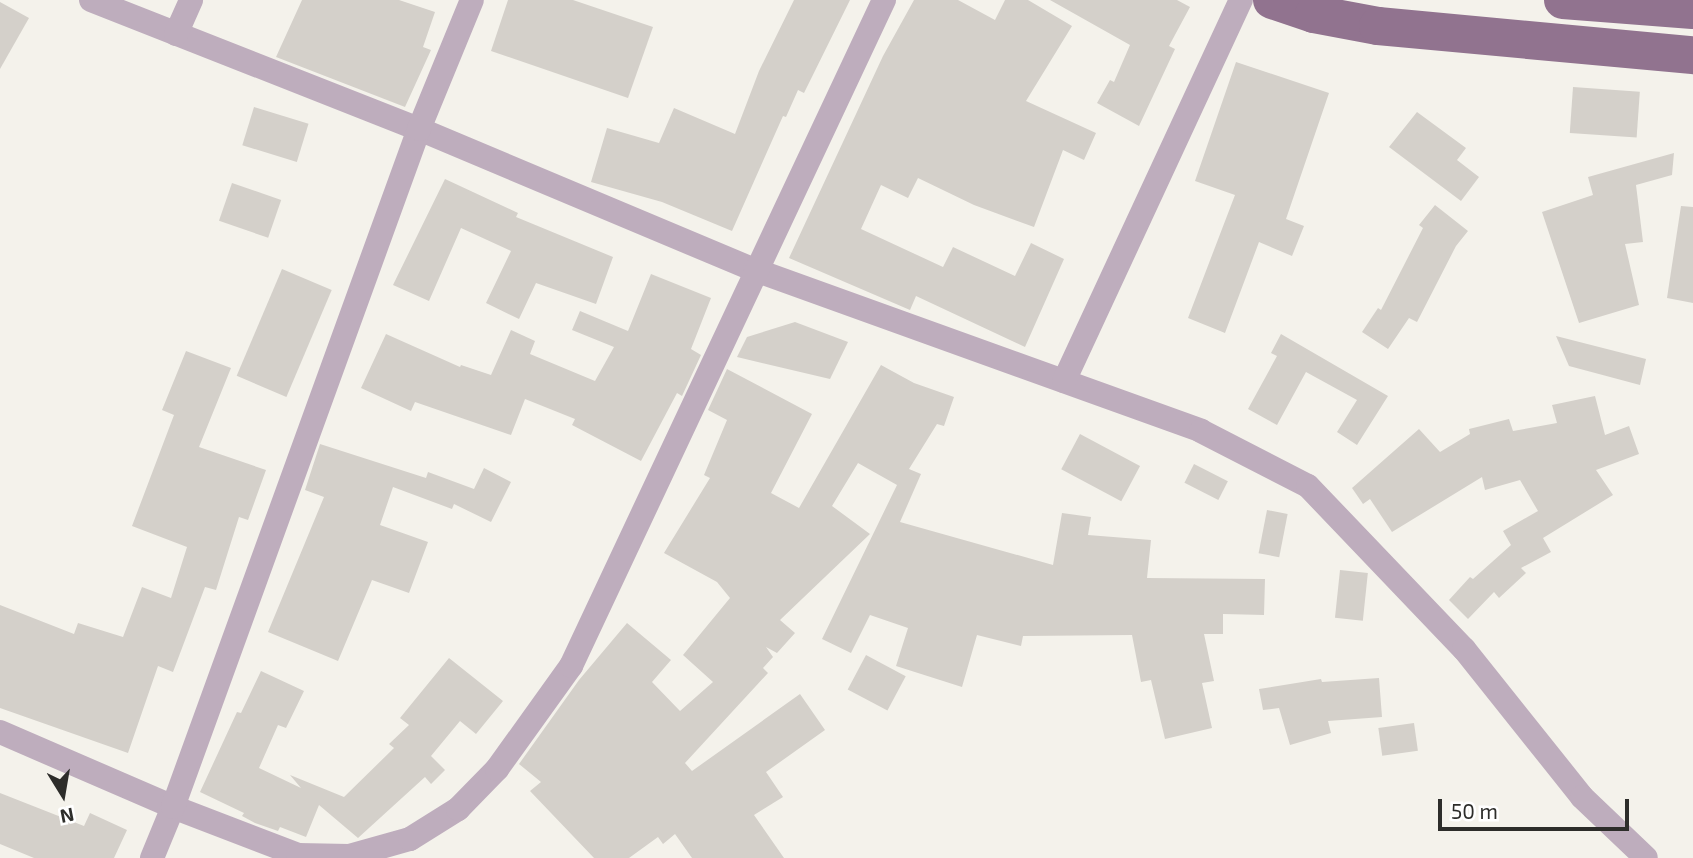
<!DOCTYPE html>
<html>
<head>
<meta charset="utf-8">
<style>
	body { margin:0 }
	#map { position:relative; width:1693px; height:858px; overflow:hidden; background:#f4f2eb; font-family:"Exo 2",sans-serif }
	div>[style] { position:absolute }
	.building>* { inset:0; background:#d4d0ca; transform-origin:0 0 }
	.minor>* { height:24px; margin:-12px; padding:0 12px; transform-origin:12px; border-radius:12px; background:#beadbd }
	.primary>* { height:38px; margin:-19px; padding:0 19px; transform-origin:19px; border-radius:19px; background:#91738f }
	span { translate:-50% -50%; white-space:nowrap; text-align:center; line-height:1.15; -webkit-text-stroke:5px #fff; paint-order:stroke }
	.north { position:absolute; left:28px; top:760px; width:70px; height:70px; -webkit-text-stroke:5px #fff; paint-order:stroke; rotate:169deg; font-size:19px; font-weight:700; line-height:28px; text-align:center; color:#2d2d2a }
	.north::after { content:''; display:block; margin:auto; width:24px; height:32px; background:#2d2d2a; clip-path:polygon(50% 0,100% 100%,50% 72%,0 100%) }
	.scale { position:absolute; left:1438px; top:799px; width:191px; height:32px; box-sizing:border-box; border:4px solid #2d2d2a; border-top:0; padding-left:9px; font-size:21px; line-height:24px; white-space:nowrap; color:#2d2d2a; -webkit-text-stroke:5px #fff; paint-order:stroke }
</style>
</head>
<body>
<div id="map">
	<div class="building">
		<i style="clip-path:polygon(302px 0,399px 0,435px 12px,423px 47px,431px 50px,405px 107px,276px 57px)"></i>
		<i style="clip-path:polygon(508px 0,573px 0,653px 27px,628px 98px,491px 51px)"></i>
		<i style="clip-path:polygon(794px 0,850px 0,804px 93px,798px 90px,786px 117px,783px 116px,732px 231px,662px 202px,591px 182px,607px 128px,659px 143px,674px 108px,735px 134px,759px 71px)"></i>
		<i style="clip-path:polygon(914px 0,958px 0,995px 20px,1005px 0,1028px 0,1072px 26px,1026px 101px,1096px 133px,1084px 160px,1063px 150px,1034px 227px,974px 205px,918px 178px,908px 198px,881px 185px,861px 229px,943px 267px,953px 247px,1015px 276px,1031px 243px,1064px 259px,1025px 347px,916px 296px,910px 310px,789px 258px,883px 56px)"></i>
		<i style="clip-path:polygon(1050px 0,1177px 0,1190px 7px,1169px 46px,1175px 49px,1139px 126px,1097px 103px,1110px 80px,1114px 82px,1130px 45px)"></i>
		<i style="clip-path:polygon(0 2px,29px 18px,0 69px)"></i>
		<i style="clip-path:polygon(1236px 62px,1329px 93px,1286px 219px,1304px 226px,1292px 256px,1259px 242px,1225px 333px,1188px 318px,1235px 195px,1195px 181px)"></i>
		<i style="left:1573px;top:87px;width:67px;height:46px;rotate:4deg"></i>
		<i style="left:254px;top:107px;width:57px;height:40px;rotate:17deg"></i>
		<i style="clip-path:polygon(1417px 112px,1466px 148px,1457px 160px,1479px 177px,1461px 201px,1389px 147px)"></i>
		<i style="clip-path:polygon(1674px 153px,1672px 175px,1636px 185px,1643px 242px,1625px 244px,1639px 305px,1579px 323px,1542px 212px,1593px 195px,1588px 177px)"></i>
		<i style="clip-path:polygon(445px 179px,518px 213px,516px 217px,613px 257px,596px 304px,536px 283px,519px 319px,486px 303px,511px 251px,461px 228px,429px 301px,393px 285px)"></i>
		<i style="left:232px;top:183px;width:52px;height:40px;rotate:19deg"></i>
		<i style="clip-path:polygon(1435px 205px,1468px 231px,1456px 246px,1417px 322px,1409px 318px,1388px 349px,1362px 332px,1378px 308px,1381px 310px,1423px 228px,1419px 225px)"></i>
		<i style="clip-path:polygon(1681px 206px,1693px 207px,1693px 303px,1667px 298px)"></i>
		<i style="left:282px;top:269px;width:54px;height:116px;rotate:23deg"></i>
		<i style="clip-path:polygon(651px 274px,711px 298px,691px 349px,701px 355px,682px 396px,677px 393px,641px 461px,572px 425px,575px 419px,525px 399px,511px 435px,415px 402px,411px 411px,361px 388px,386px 334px,460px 367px,461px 365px,491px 375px,511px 330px,535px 341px,530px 354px,595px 381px,614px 347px,572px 330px,580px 311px,628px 331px)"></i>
		<i style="clip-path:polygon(795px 322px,848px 342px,830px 379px,737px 357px,747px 337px)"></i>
		<i style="clip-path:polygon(1281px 334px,1388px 396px,1357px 445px,1337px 432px,1357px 400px,1306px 372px,1277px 425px,1248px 409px,1277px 356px,1271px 353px)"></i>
		<i style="clip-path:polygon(1556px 336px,1646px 359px,1640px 385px,1569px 366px)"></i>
		<i style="clip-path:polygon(186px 351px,231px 368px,199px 447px,266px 470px,248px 520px,239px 517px,216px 590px,205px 587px,173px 672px,158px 666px,128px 753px,0 708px,0 605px,74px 634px,78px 623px,123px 637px,142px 587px,171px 598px,187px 547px,132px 526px,174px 415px,162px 410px)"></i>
		<i style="clip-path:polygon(881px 365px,914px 383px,954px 397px,944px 426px,937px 424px,909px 469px,921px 474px,900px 522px,1053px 565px,1062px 513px,1091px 517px,1088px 535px,1151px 540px,1147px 578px,1265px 579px,1264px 615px,1223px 614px,1223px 634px,1204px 634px,1214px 681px,1202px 683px,1212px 728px,1165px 739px,1151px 680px,1141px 682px,1132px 635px,1023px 636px,1021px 646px,977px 635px,962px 687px,896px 666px,908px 628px,870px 615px,851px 653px,822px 639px,897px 485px,858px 463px,832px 506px,870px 534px,780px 620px,795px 633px,777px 653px,766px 647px,773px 657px,763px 668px,768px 673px,685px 763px,692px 771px,800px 694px,825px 730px,766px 772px,783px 797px,754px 815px,784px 858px,692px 858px,675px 834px,663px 844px,658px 837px,629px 858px,594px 858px,530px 791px,541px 782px,519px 764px,579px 680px,627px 623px,671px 660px,652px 682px,680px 711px,713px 682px,683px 655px,730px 598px,717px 582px,664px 553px,710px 478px,704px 475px,727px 420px,708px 410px,727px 369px,812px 414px,771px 493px,799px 508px)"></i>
		<i style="clip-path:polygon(1595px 396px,1605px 435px,1629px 426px,1639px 454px,1596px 470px,1613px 495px,1543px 538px,1551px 552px,1521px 568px,1526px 573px,1499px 598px,1494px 592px,1468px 619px,1449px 600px,1470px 577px,1473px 579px,1511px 545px,1503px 531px,1538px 511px,1520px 480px,1485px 490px,1482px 477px,1392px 532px,1370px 499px,1363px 504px,1352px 488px,1419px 429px,1440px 452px,1470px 434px,1469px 429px,1509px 419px,1513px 431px,1557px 423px,1552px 405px)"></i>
		<i style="left:1080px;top:434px;width:68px;height:40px;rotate:28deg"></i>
		<i style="clip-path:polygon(320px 444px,426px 478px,428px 472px,474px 489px,484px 468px,511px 482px,491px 522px,454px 504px,452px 509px,393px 487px,380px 525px,428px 542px,409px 593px,372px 580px,338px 661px,268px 632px,324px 497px,305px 490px)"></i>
		<i style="left:1194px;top:464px;width:38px;height:21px;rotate:27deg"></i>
		<i style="left:1267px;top:510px;width:21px;height:44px;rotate:11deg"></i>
		<i style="left:1340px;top:570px;width:28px;height:48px;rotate:6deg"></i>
		<i style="left:866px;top:655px;width:45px;height:39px;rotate:28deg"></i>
		<i style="clip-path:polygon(449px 658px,503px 701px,476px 734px,460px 721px,431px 756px,445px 770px,431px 784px,425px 777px,358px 838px,319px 805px,306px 837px,280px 827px,278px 831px,255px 823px,242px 816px,244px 813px,200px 792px,237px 712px,241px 713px,261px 671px,304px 691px,286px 728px,278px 725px,259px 768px,301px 788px,290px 775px,344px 797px,394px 748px,389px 744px,409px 725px,400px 718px)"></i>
		<i style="clip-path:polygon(1379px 678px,1382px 717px,1328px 721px,1331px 733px,1290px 745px,1279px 708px,1263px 710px,1259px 689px,1321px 679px,1322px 682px)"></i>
		<i style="left:1414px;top:723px;width:28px;height:36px;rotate:82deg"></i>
		<i style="clip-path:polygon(0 793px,84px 826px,90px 813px,127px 830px,114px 858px,34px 858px,0 844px)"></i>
	</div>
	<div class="minor">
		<i style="left:91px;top:0;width:352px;rotate:21.5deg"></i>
		<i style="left:419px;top:129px;width:364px;rotate:22.8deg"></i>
		<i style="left:755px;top:270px;width:474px;rotate:19.8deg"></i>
		<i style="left:1201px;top:431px;width:120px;rotate:27.2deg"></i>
		<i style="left:1308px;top:486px;width:226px;rotate:46.3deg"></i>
		<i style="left:1464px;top:649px;width:189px;rotate:51.4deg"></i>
		<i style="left:1582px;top:797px;width:88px;rotate:43.6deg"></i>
		<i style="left:176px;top:34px;width:37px;rotate:-66deg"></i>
		<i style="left:1064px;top:381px;width:420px;rotate:-65.1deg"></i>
		<i style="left:0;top:732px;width:189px;rotate:23.4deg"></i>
		<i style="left:173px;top:807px;width:134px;rotate:21deg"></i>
		<i style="left:298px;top:855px;width:51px;rotate:1.1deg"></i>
		<i style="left:349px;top:856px;width:63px;rotate:-15.6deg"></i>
		<i style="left:410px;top:839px;width:57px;rotate:-32deg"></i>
		<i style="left:458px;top:809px;width:56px;rotate:-45.7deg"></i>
		<i style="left:497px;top:769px;width:127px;rotate:-54.3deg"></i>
		<i style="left:571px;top:666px;width:736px;rotate:-64.83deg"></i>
		<i style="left:152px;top:858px;width:55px;rotate:-67.6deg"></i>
		<i style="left:173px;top:807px;width:721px;rotate:-70.06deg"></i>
		<i style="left:419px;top:129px;width:139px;rotate:-67.7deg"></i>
	</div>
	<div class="primary">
		<i style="left:1272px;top:0;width:44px;rotate:18.4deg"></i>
		<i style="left:1314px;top:14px;width:65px;rotate:10.6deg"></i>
		<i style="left:1378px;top:26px;width:316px;rotate:5.3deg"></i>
		<i style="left:1563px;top:0;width:130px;rotate:4.4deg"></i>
	</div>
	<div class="north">N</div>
	<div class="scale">50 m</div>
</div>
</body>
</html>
